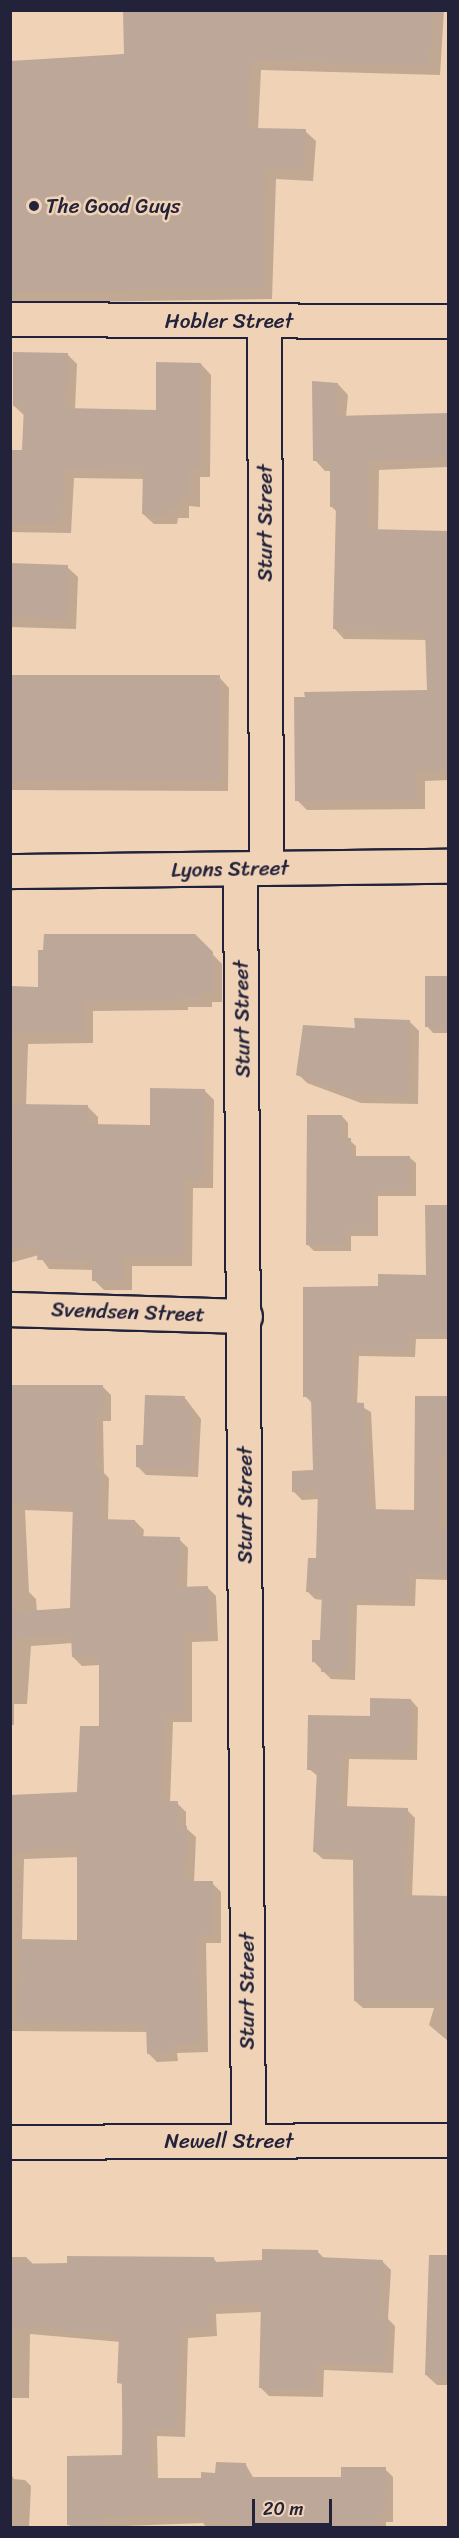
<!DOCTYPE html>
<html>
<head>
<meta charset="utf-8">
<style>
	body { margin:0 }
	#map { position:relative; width:459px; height:2538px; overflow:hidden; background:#f0d3b7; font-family:Sriracha,sans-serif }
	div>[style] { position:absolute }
	.shadow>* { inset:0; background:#0003 }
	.building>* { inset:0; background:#bda798; transform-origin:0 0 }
	.roads { filter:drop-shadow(2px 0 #22223b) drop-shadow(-2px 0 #22223b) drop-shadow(0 2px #22223b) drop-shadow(0 -2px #22223b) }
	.minor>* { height:33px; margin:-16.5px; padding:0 16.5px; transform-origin:16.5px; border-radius:16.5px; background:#f0d3b7 }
	.dots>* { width:16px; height:16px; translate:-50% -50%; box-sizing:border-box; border:3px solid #f0d3b7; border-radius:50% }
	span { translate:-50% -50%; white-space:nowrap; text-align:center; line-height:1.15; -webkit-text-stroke:5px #f0d3b7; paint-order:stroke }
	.poi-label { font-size:21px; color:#22223b }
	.left { translate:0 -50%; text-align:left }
	.street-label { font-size:21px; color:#22223b }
	.frame { position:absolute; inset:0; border:12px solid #22223b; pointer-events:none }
	.scale { position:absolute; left:252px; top:2499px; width:80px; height:27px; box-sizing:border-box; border:3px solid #22223b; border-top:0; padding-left:8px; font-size:18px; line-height:21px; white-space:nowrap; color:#22223b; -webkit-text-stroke:4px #f0d3b7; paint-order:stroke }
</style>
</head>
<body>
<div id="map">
	<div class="shadow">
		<i style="clip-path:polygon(125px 10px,444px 10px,440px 75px,261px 70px,258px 130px,305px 131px,316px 141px,313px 181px,276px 179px,272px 299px,10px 303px,10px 63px,126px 55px)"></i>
		<i style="clip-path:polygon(67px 354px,77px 364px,75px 410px,157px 411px,201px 364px,211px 375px,210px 477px,200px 477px,200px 507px,189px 506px,189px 518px,178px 518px,177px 524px,154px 524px,143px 514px,144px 479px,74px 478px,71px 533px,10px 532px,10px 452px,23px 452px,25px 416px,14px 406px)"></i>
		<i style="clip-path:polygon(338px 384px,348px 395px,346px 417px,448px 415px,448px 467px,379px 470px,378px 531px,448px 533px,448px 780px,425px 781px,425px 809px,307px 810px,297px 800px,306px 698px,428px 692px,427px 640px,344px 639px,334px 628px,338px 513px,332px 507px,332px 471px,325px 471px,315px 460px)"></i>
		<i style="clip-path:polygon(10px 565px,67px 567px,78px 577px,76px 629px,10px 627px)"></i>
		<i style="clip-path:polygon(10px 677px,219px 677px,229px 688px,228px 791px,10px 790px)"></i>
		<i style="clip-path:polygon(194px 935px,222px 964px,222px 1002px,212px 1002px,212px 1007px,188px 1007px,188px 1010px,93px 1011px,93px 1043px,28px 1044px,26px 1106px,88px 1107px,98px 1117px,98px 1126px,151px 1126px,204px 1090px,214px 1100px,213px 1188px,193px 1188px,192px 1266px,132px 1266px,132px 1290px,104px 1290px,94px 1280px,94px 1270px,49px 1269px,39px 1255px,10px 1263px,10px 988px,39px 989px)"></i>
		<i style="clip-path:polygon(426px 978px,448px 978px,448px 1033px,433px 1033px,427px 1026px)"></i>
		<i style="clip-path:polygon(410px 1022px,419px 1031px,418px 1104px,361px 1103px,307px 1083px,298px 1074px,356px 1030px)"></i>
		<i style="clip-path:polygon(342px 1116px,348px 1123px,348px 1139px,356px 1146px,356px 1157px,409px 1157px,416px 1163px,416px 1196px,378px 1196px,378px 1236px,351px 1236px,351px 1251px,314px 1251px,308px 1245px)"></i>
		<i style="clip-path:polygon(448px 1206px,448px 1339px,416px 1339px,415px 1357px,359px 1356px,357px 1404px,371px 1412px,376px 1511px,416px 1511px,417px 1398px,448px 1398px,448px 1580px,416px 1579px,415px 1606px,357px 1605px,355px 1680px,331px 1679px,313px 1661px,322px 1642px,323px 1600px,315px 1599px,308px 1592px,317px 1559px,319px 1499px,302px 1500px,294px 1492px,314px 1471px,313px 1404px,305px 1396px,379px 1287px,428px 1276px,427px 1207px)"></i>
		<i style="clip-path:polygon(evenodd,10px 1386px,102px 1386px,111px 1395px,111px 1421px,103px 1421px,104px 1473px,109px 1478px,108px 1521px,135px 1521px,144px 1530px,143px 1538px,179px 1539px,188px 1548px,187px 1588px,207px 1587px,216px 1596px,218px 1641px,192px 1642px,192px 1722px,173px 1722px,170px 1803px,177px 1803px,186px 1812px,186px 1828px,196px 1837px,194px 1883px,212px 1883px,221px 1892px,221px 1943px,206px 1943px,208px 2052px,177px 2053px,178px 2061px,157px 2062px,148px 2053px,148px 2032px,11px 2031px,10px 2063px,10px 1796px,79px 1794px,101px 1728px,100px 1665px,82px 1666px,73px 1657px,73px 1643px,31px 1646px,27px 1704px,14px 1704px,14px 1725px,10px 1725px,10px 1386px,25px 1510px,74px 1512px,72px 1610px,37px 1612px,36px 1599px,29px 1592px,25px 1510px,10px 1386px,79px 1857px,78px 1941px,22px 1940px,24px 1859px,79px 1857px)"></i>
		<i style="clip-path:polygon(185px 1398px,201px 1419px,198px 1477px,146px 1475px,137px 1466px,144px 1447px)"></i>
		<i style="clip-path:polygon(411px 1700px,418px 1708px,417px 1760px,349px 1759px,347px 1807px,407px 1810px,415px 1818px,412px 1897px,448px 1898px,448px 2041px,429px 2025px,434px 2008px,363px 2008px,355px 2001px,355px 1860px,323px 1859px,315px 1852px,319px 1777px,309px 1769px,371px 1718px)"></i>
		<i style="clip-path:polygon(318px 2252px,325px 2259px,382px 2261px,391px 2270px,388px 2319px,395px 2326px,393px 2373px,324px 2370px,323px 2397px,269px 2396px,260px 2387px,262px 2312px,216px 2314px,217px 2336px,188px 2338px,185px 2437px,157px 2436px,158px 2480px,203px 2479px,246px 2465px,254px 2479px,342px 2478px,385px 2469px,393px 2477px,393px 2522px,386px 2522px,386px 2528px,207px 2528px,203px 2523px,72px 2528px,69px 2524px,123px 2457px,121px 2342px,30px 2334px,29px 2398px,10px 2398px,10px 2257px,26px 2257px,34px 2265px,214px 2259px,218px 2264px,264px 2261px)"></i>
		<i style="clip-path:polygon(430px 2256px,448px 2257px,448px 2385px,437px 2385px,426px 2375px)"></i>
		<i style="clip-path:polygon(10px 2473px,14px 2479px,25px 2480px,31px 2486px,29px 2528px,10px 2528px)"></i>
	</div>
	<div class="building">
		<i style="clip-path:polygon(123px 10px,433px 10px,429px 65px,251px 60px,247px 128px,306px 129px,303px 170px,266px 169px,262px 288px,10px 292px,10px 61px,124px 54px)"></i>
		<i style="clip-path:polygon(13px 352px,68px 353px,64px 408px,156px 410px,156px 362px,201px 363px,200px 467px,190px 467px,190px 497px,179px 497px,179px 508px,168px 508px,167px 515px,142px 514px,143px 470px,64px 468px,61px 523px,10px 522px,10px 450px,22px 450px,24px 406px,13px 406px)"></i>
		<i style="clip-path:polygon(312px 381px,338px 383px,336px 416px,448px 413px,448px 458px,369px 460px,368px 529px,448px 531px,448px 770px,415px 771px,415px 799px,295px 801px,294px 697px,305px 697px,304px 692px,427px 690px,425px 631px,333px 629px,336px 507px,330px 507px,330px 461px,313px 461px)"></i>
		<i style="left:10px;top:563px;width:58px;height:54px;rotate:2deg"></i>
		<i style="left:10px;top:675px;width:210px;height:105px"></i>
		<i style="clip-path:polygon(44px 934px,195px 934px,213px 952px,213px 992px,202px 992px,202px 997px,179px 997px,179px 1001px,83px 1001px,83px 1034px,10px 1034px,10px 986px,38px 987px,38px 950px,43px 950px)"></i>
		<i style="left:448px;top:976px;width:51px;height:23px;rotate:90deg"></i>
		<i style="clip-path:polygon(354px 1018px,410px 1020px,409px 1095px,350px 1094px,296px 1075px,303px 1025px,355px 1028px)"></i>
		<i style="clip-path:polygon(150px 1088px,205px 1089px,203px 1179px,184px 1179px,182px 1257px,123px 1256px,122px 1281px,92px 1281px,92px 1261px,37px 1260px,38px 1243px,10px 1251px,15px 1104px,88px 1105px,88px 1124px,150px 1125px)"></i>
		<i style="clip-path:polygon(307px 1115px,342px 1115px,342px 1138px,351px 1138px,351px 1156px,410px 1156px,410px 1190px,373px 1190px,373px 1230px,345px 1230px,345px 1245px,306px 1245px)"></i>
		<i style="clip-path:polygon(425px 1205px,448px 1205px,448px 1332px,409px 1332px,408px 1350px,352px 1349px,350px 1402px,364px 1403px,369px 1509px,414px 1510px,415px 1396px,448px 1396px,448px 1459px,441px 1459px,439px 1528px,448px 1528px,448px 1573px,409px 1572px,408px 1599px,350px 1598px,348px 1673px,321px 1672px,322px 1662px,312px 1662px,312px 1640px,320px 1640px,322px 1593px,306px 1592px,308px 1558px,316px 1558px,318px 1491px,292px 1492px,292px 1471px,313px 1470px,311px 1397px,303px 1397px,303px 1287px,378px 1286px,378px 1274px,426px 1275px)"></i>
		<i style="clip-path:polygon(10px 1385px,103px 1385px,103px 1413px,94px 1413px,96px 1467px,101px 1468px,99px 1519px,135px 1520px,135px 1536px,180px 1537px,178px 1587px,208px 1586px,209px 1633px,183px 1634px,184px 1714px,165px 1714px,161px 1801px,178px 1801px,177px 1826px,187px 1826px,185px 1881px,213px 1881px,212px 1934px,197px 1934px,200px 2043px,169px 2045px,170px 2052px,147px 2054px,146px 2024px,17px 2022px,19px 1939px,77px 1940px,77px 1848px,10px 1851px,10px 1795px,77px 1792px,80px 1726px,99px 1726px,99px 1657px,72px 1657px,71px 1634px,10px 1638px,10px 1612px,70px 1608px,73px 1503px,10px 1502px)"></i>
		<i style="clip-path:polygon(145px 1395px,185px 1396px,184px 1408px,192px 1408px,190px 1469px,136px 1467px,136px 1445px,143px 1445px)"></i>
		<i style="clip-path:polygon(370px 1698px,411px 1699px,410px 1753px,342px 1752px,340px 1806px,408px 1808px,404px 1895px,448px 1896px,448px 2001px,354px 2001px,353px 1854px,313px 1852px,317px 1770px,307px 1770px,308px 1715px,370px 1716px)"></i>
		<i style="clip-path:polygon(262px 2249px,318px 2250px,318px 2257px,383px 2260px,380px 2316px,388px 2316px,385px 2365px,316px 2362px,315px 2389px,259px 2388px,261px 2303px,209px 2306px,210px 2328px,180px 2330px,177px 2429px,150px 2429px,151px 2478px,201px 2478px,201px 2472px,215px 2473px,216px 2462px,246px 2463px,246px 2477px,341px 2477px,341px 2467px,386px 2467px,385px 2515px,378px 2514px,378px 2528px,256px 2525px,199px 2521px,199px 2515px,102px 2517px,102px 2528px,67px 2525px,67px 2456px,122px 2455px,123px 2384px,117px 2383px,119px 2334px,64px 2333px,64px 2327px,10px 2326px,10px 2264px,67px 2263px,67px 2256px,214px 2257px,214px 2262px,262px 2260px)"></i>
		<i style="clip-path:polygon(429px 2255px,448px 2255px,448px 2376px,425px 2375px)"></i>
	</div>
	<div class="roads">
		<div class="minor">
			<i style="left:10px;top:319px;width:438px;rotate:0.3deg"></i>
			<i style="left:264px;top:321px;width:547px;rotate:89.79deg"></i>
			<i style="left:240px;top:869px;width:1271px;rotate:89.64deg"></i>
			<i style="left:10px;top:871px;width:438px;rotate:-0.7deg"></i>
			<i style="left:10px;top:1309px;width:235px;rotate:1.7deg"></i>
			<i style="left:10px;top:2142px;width:438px;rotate:-0.3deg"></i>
		</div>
	</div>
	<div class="dots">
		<i style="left:34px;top:206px;background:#22223b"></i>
	</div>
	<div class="poi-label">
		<span class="left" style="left:46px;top:206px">The Good Guys</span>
	</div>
	<div class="street-label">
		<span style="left:229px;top:321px">Hobler Street</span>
		<span style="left:265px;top:523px;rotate:-90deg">Sturt Street</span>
		<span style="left:230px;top:869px;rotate:-1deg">Lyons Street</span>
		<span style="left:242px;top:1019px;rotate:-91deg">Sturt Street</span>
		<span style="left:128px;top:1312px;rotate:2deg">Svendsen Street</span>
		<span style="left:245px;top:1505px;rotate:-90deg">Sturt Street</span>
		<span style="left:247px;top:1991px;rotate:-90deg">Sturt Street</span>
		<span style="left:229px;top:2141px">Newell Street</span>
	</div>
	<div class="frame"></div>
	<div class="scale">20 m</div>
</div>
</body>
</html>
